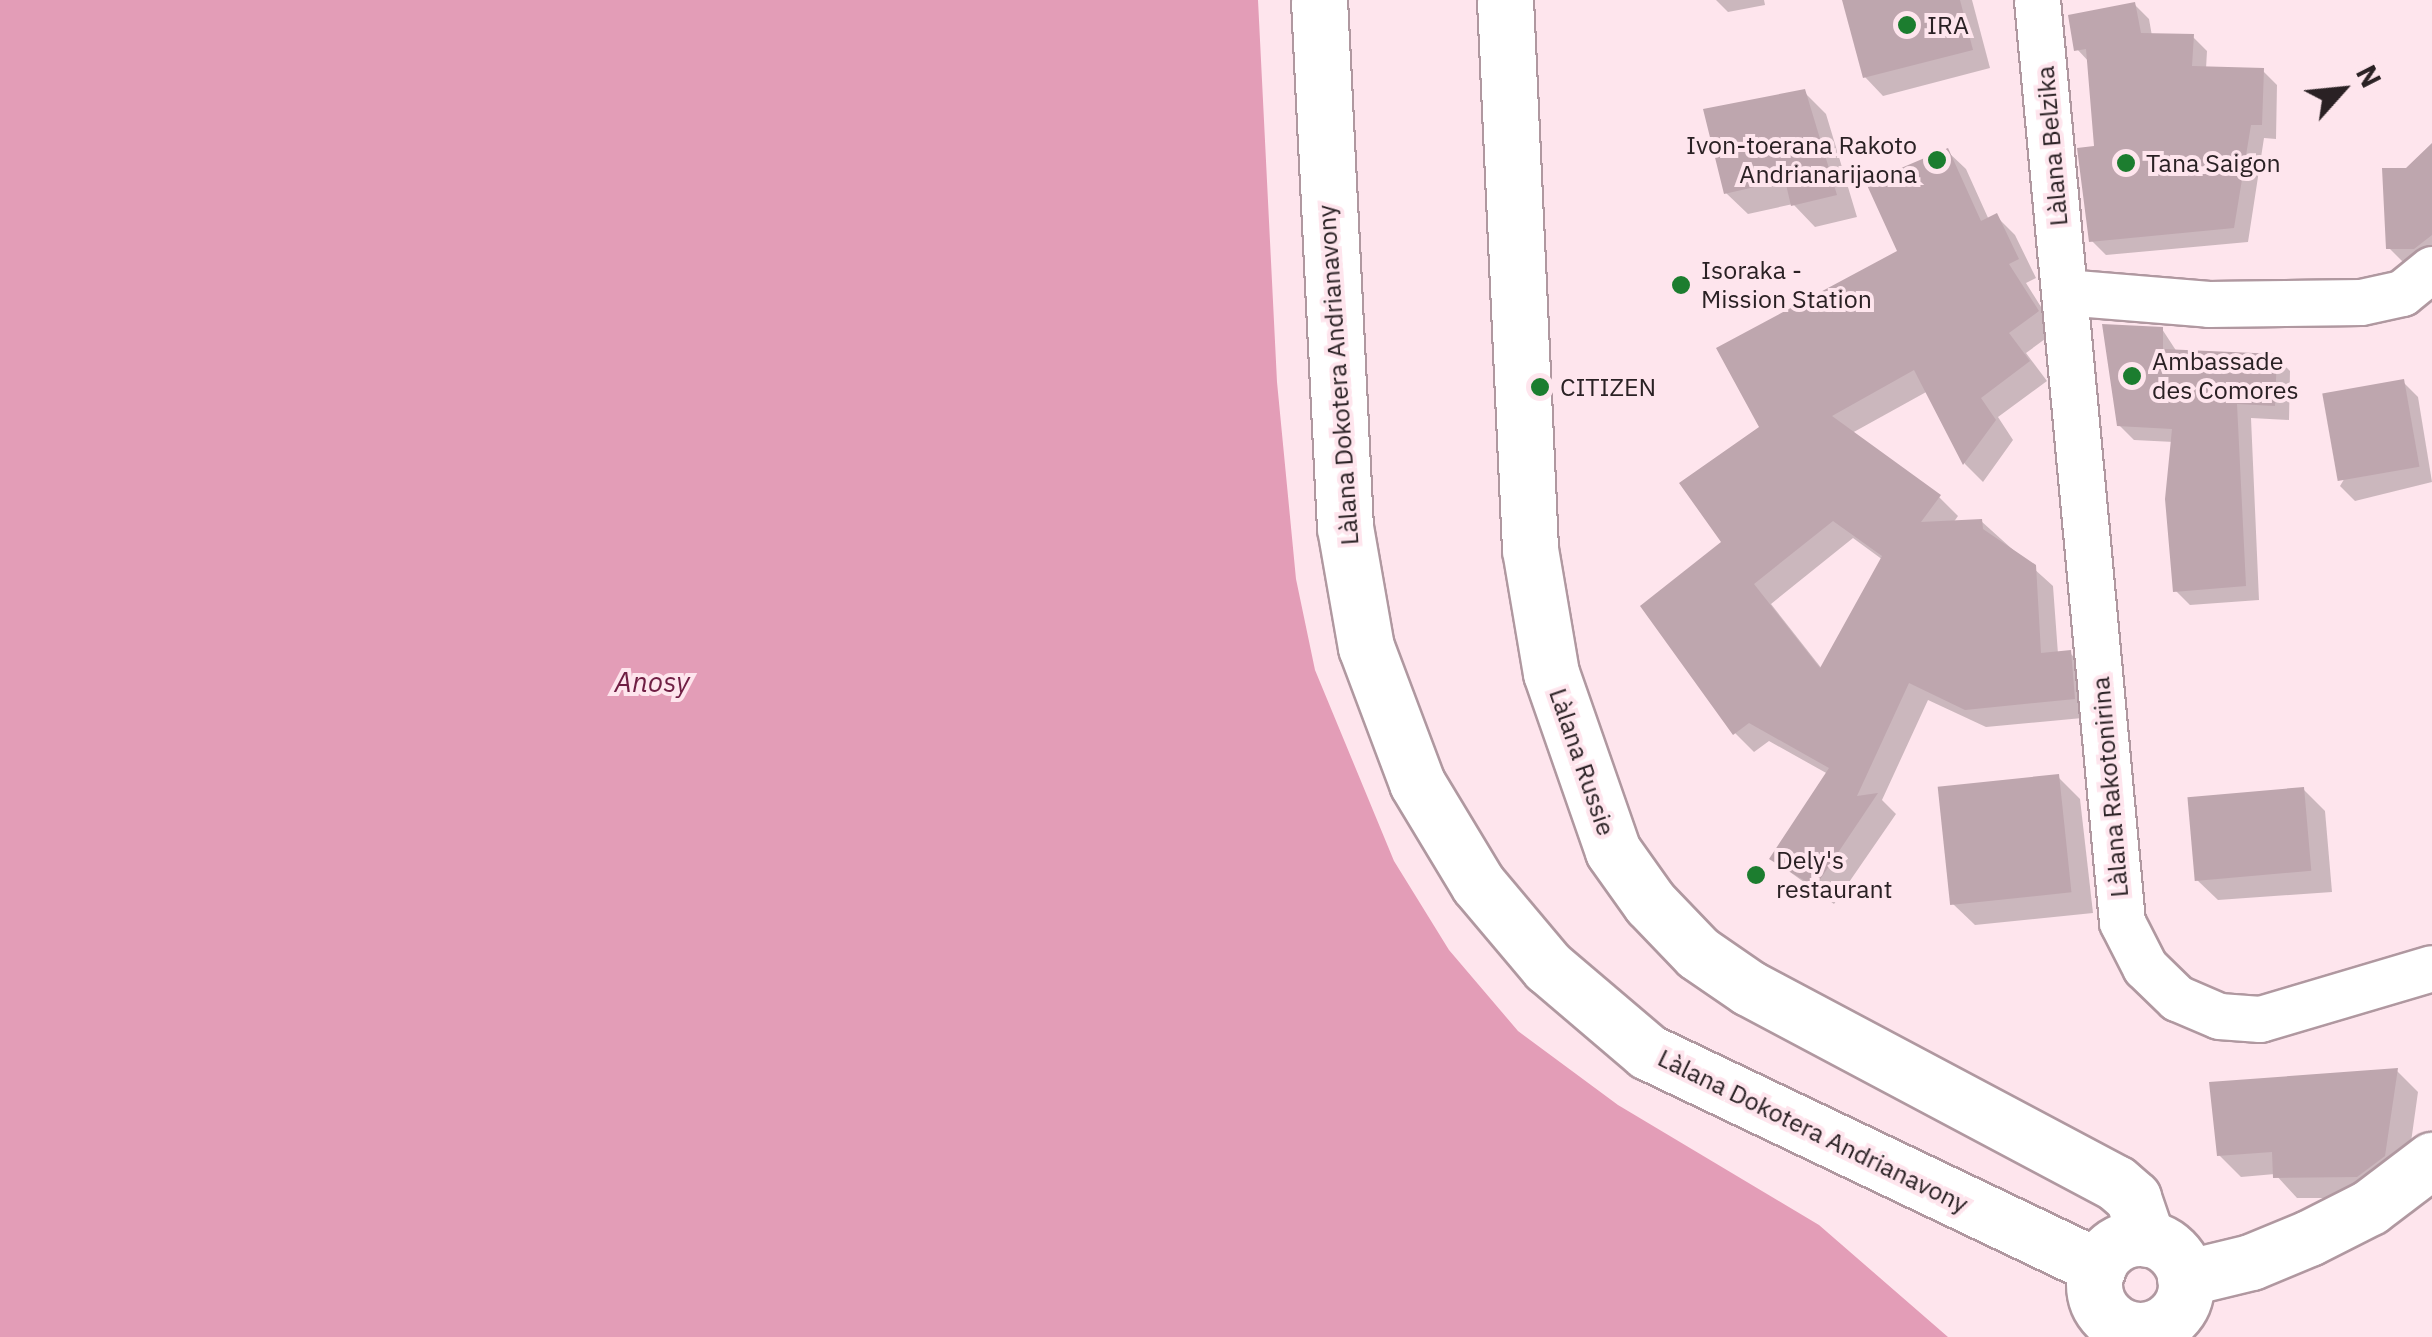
<!DOCTYPE html>
<html>
<head>
<meta charset="utf-8">
<style>
	body { margin:0 }
	#map { position:relative; width:2432px; height:1337px; overflow:hidden; background:#fee5ed; font-family:"IBM Plex Sans",sans-serif }
	div>[style] { position:absolute }
	.water>* { inset:0; background:#e39db7 }
	.shadow>* { inset:0; background:#0003 }
	.building>* { inset:0; background:#bea6ae; transform-origin:0 0 }
	.roads { filter:drop-shadow(2px 0 #b098a0) drop-shadow(-2px 0 #b098a0) drop-shadow(0 2px #b098a0) drop-shadow(0 -2px #b098a0) }
	.street>* { height:45px; margin:-22.5px; padding:0 22.5px; transform-origin:22.5px; border-radius:22.5px; background:#fff }
	.secondary>* { height:55px; margin:-27.5px; padding:0 27.5px; transform-origin:27.5px; border-radius:27.5px; background:#fff }
	.secondary>.ring { margin:-27.5px; padding:0; box-sizing:content-box; background:none; border:55px solid #fff; border-radius:50% }
	.dots>* { width:28px; height:28px; translate:-50% -50%; box-sizing:border-box; border:5px solid #fee5ed; border-radius:50% }
	span { translate:-50% -50%; white-space:nowrap; text-align:center; line-height:1.15; -webkit-text-stroke:8px #fee5ed; paint-order:stroke }
	.poi-label { font-size:25px; color:#2a2124 }
	.left { translate:0 -50%; text-align:left }
	.right { translate:-100% -50%; text-align:right }
	.street-label { font-size:25px; color:#2a2124 }
	.water-label { font-size:28px; color:#6f1e43; font-style:italic }
	.north { position:absolute; left:2292px; top:40px; width:100px; height:100px; -webkit-text-stroke:8px #fee5ed; paint-order:stroke; rotate:63deg; font-size:28px; font-weight:700; line-height:40px; text-align:center; color:#2a2124 }
	.north::after { content:''; display:block; margin:auto; width:35px; height:45px; background:#2a2124; clip-path:polygon(50% 0,100% 100%,50% 72%,0 100%) }
</style>
</head>
<body>
<div id="map">
	<div class="water">
		<i style="clip-path:polygon(0 0,1258px 0,1277px 382px,1296px 579px,1315px 670px,1394px 861px,1449px 950px,1518px 1031px,1618px 1105px,1819px 1225px,1948px 1337px,0 1337px)"></i>
	</div>
	<div class="shadow">
		<i style="clip-path:polygon(1716px 0,1764px 0,1765px 5px,1728px 12px)"></i>
		<i style="clip-path:polygon(1844px 0,1972px 0,1990px 68px,1883px 96px,1865px 77px)"></i>
		<i style="clip-path:polygon(2135px 5px,2149px 19px,2152px 36px,2192px 36px,2207px 51px,2206px 69px,2263px 71px,2277px 85px,2276px 139px,2264px 138px,2248px 242px,2106px 255px,2091px 240px,2097px 148px,2090px 63px,2077px 49px)"></i>
		<i style="clip-path:polygon(1804px 92px,1826px 114px,1857px 217px,1815px 227px,1793px 204px,1748px 214px,1726px 193px)"></i>
		<i style="clip-path:polygon(2432px 147px,2432px 269px,2411px 270px,2389px 248px,2407px 170px)"></i>
		<i style="clip-path:polygon(evenodd,1947px 151px,1966px 169px,1989px 220px,1996px 216px,2015px 235px,2036px 278px,2026px 283px,2056px 331px,2026px 353px,2047px 381px,1998px 417px,2013px 440px,1983px 482px,1965px 464px,1928px 391px,1852px 433px,1939px 497px,1958px 516px,1953px 523px,1981px 521px,2053px 586px,2058px 654px,2070px 653px,2088px 672px,2093px 717px,1986px 727px,1928px 700px,1882px 800px,1896px 814px,1834px 904px,1772px 859px,1828px 774px,1769px 741px,1754px 752px,1735px 733px,1724px 543px,1762px 428px,1900px 252px,1947px 151px,1853px 538px,1883px 560px,1822px 669px,1771px 604px,1853px 538px)"></i>
		<i style="clip-path:polygon(2162px 329px,2177px 352px,2276px 357px,2290px 371px,2289px 420px,2251px 418px,2259px 600px,2190px 605px,2175px 590px,2174px 442px,2134px 440px,2119px 425px)"></i>
		<i style="clip-path:polygon(2403px 382px,2418px 397px,2432px 482px,2355px 501px,2340px 486px)"></i>
		<i style="clip-path:polygon(2058px 777px,2080px 799px,2093px 913px,1975px 925px,1953px 904px)"></i>
		<i style="clip-path:polygon(2303px 789px,2325px 811px,2332px 892px,2218px 900px,2196px 879px)"></i>
		<i style="clip-path:polygon(2397px 1071px,2418px 1092px,2406px 1178px,2380px 1198px,2297px 1198px,2275px 1174px,2241px 1177px,2219px 1155px)"></i>
	</div>
	<div class="building">
		<i style="clip-path:polygon(1842px 0,1960px 0,1973px 50px,1863px 78px)"></i>
		<i style="clip-path:polygon(2135px 2px,2141px 33px,2194px 34px,2192px 66px,2264px 68px,2262px 125px,2251px 125px,2234px 228px,2089px 242px,2077px 148px,2094px 146px,2086px 49px,2074px 51px,2068px 15px)"></i>
		<i style="clip-path:polygon(1805px 89px,1837px 195px,1791px 206px,1785px 180px,1724px 194px,1703px 109px)"></i>
		<i style="clip-path:polygon(2432px 143px,2432px 235px,2414px 249px,2386px 249px,2382px 168px,2406px 168px)"></i>
		<i style="clip-path:polygon(evenodd,1948px 148px,1981px 221px,1997px 213px,2019px 259px,2009px 264px,2039px 311px,2009px 333px,2030px 361px,1981px 398px,1996px 420px,1963px 465px,1914px 370px,1832px 416px,1941px 495px,1921px 522px,1982px 519px,1983px 529px,2036px 565px,2041px 653px,2071px 650px,2075px 699px,1965px 710px,1909px 683px,1857px 796px,1878px 793px,1815px 887px,1769px 859px,1829px 768px,1749px 723px,1733px 735px,1640px 606px,1721px 542px,1679px 483px,1759px 427px,1716px 348px,1897px 251px,1866px 183px,1948px 148px,1833px 521px,1882px 556px,1820px 668px,1754px 584px,1833px 521px)"></i>
		<i style="clip-path:polygon(2102px 324px,2163px 327px,2163px 349px,2277px 354px,2275px 406px,2237px 404px,2246px 586px,2173px 592px,2165px 499px,2172px 429px,2117px 426px)"></i>
		<i style="left:2404px;top:379px;width:89px;height:83px;rotate:80deg"></i>
		<i style="left:2059px;top:774px;width:119px;height:122px;rotate:84deg"></i>
		<i style="left:2304px;top:787px;width:84px;height:117px;rotate:85deg"></i>
		<i style="clip-path:polygon(2398px 1068px,2385px 1156px,2357px 1177px,2273px 1178px,2272px 1152px,2217px 1156px,2209px 1082px)"></i>
	</div>
	<div class="roads">
		<div class="street">
			<i style="left:2037px;top:0;width:926px;rotate:84.73deg"></i>
			<i style="left:2122px;top:922px;width:51px;rotate:62.9deg"></i>
			<i style="left:2145px;top:967px;width:45px;rotate:44.1deg"></i>
			<i style="left:2177px;top:998px;width:46px;rotate:23.2deg"></i>
			<i style="left:2219px;top:1016px;width:41px;rotate:4.2deg"></i>
			<i style="left:2260px;top:1019px;width:179px;rotate:-16.5deg"></i>
			<i style="left:2064px;top:292px;width:145px;rotate:4.7deg"></i>
			<i style="left:2209px;top:304px;width:152px;rotate:-0.8deg"></i>
			<i style="left:2361px;top:302px;width:42px;rotate:-12.4deg"></i>
			<i style="left:2402px;top:293px;width:38px;rotate:-39deg"></i>
		</div>
		<div class="secondary">
			<i style="left:1319px;top:0;width:528px;rotate:87.18deg"></i>
			<i style="left:1345px;top:527px;width:122px;rotate:80.1deg"></i>
			<i style="left:1366px;top:647px;width:145px;rotate:69.4deg"></i>
			<i style="left:1417px;top:783px;width:118px;rotate:58.9deg"></i>
			<i style="left:1478px;top:884px;width:109px;rotate:49.9deg"></i>
			<i style="left:1548px;top:967px;width:131px;rotate:40.4deg"></i>
			<i style="left:1648px;top:1052px;width:499px;rotate:25.5deg"></i>
			<i style="left:1505px;top:0;width:550px;rotate:87.39deg"></i>
			<i style="left:1530px;top:549px;width:126px;rotate:80.4deg"></i>
			<i style="left:1551px;top:673px;width:188px;rotate:70.8deg"></i>
			<i style="left:1613px;top:851px;width:64px;rotate:54.6deg"></i>
			<i style="left:1650px;top:903px;width:69px;rotate:46.2deg"></i>
			<i style="left:1698px;top:953px;width:62px;rotate:34.5deg"></i>
			<i style="left:1749px;top:988px;width:416px;rotate:28deg"></i>
			<i style="left:2116px;top:1183px;width:23px;rotate:41deg"></i>
			<i style="left:2133px;top:1198px;width:43px;rotate:71.1deg"></i>
			<i class="ring" style="left:2094px;top:1238px;width:37px;height:37px"></i>
			<i style="left:2185px;top:1278px;width:68px;rotate:-13.6deg"></i>
			<i style="left:2251px;top:1262px;width:63px;rotate:-22.5deg"></i>
			<i style="left:2309px;top:1238px;width:68px;rotate:-26.9deg"></i>
			<i style="left:2370px;top:1207px;width:78px;rotate:-37.2deg"></i>
		</div>
	</div>
	<div class="dots">
		<i style="left:1907px;top:25px;background:#1c7d2f"></i>
		<i style="left:1937px;top:160px;background:#1c7d2f"></i>
		<i style="left:2126px;top:163px;background:#1c7d2f"></i>
		<i style="left:1681px;top:285px;background:#1c7d2f"></i>
		<i style="left:2132px;top:376px;background:#1c7d2f"></i>
		<i style="left:1540px;top:387px;background:#1c7d2f"></i>
		<i style="left:1756px;top:875px;background:#1c7d2f"></i>
	</div>
	<div class="poi-label">
		<span class="left" style="left:1927px;top:25px">IRA</span>
		<span class="right" style="left:1917px;top:160px">Ivon-toerana Rakoto<br>Andrianarijaona</span>
		<span class="left" style="left:2146px;top:163px">Tana Saigon</span>
		<span class="left" style="left:1701px;top:285px">Isoraka -<br>Mission Station</span>
		<span class="left" style="left:2152px;top:376px">Ambassade<br>des Comores</span>
		<span class="left" style="left:1560px;top:387px">CITIZEN</span>
		<span class="left" style="left:1776px;top:875px">Dely's<br>restaurant</span>
	</div>
	<div class="street-label">
		<span style="left:2052px;top:146px;rotate:-95deg">Làlana Belzika</span>
		<span style="left:1338px;top:375px;rotate:-94deg">Làlana Dokotera Andrianavony</span>
		<span style="left:1582px;top:762px;rotate:71deg">Làlana Russie</span>
		<span style="left:2110px;top:787px;rotate:-95deg">Làlana Rakotonirina</span>
		<span style="left:1813px;top:1131px;rotate:26deg">Làlana Dokotera Andrianavony</span>
	</div>
	<div class="water-label">
		<span style="left:652px;top:682px">Anosy</span>
	</div>
	<div class="north">N</div>
</div>
</body>
</html>
